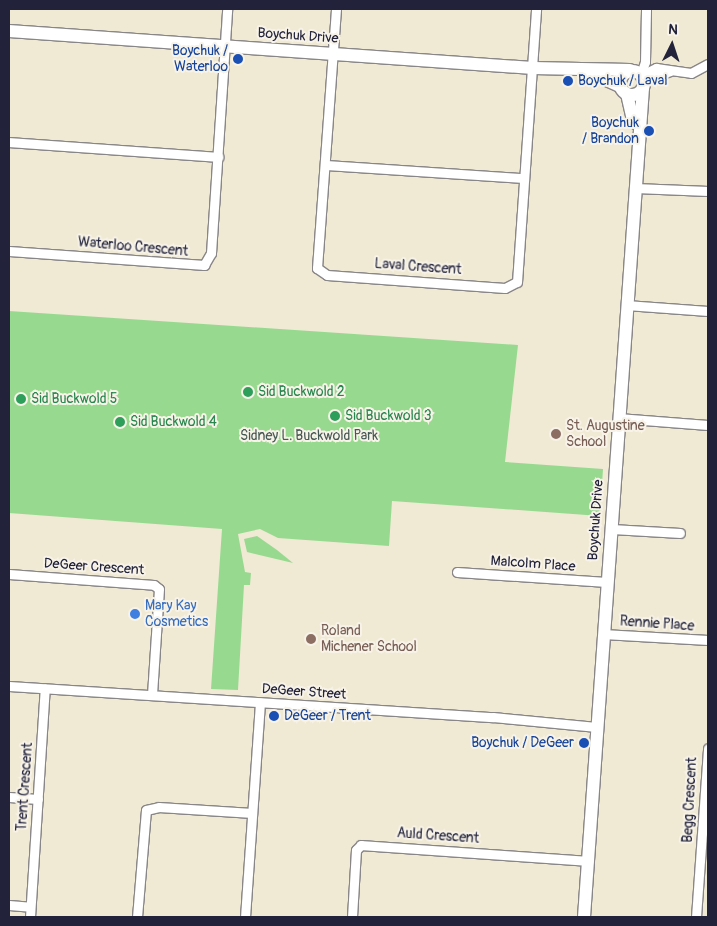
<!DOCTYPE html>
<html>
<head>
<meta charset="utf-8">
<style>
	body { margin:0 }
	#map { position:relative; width:717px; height:926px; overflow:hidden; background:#f0ead4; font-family:Pangolin,sans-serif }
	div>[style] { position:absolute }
	.green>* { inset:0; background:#98d990 }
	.roads { filter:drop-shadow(1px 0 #898688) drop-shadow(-1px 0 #898688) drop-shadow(0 1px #898688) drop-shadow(0 -1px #898688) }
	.street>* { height:9px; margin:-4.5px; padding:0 4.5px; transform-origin:4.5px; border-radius:4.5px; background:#fff }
	.secondary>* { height:12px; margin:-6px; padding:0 6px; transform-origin:6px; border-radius:6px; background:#fff }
	.secondary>.ring { margin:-6px; padding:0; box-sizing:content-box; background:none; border:12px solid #fff; border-radius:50% }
	.dots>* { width:14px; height:14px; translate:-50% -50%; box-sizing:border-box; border:2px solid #f7f3e8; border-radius:50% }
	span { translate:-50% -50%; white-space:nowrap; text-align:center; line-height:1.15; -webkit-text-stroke:4px #f7f3e8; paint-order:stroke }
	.street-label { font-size:14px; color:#22223b }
	.transit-label { font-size:14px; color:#164399 }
	.right { translate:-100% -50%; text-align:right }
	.left { translate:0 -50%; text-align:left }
	.leisure-label { font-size:14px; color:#27864d }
	.education-label { font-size:14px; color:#785e54 }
	.park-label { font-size:14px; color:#455954 }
	.shop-label { font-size:14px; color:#366cbe }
	.frame { position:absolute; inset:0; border:10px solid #22223b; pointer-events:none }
	.north { position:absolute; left:647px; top:20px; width:50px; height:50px; -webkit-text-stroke:4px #f7f3e8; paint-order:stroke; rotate:4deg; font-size:14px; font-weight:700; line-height:20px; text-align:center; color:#22223b }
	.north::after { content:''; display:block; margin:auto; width:18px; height:22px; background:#22223b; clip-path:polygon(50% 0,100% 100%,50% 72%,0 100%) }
</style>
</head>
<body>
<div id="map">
	<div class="green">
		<i style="clip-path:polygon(9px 311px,518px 345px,505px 462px,603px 469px,600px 516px,392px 501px,389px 546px,278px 538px,260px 529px,238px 534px,245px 572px,251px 573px,250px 585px,244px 585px,238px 690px,211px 689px,222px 529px,9px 513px)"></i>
		<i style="clip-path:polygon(257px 536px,277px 550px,293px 563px,247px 552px,244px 539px)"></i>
	</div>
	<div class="roads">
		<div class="street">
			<i style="left:336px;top:9px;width:260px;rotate:94.2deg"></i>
			<i style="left:317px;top:268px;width:12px;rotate:35deg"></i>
			<i style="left:327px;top:275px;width:178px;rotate:4.2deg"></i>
			<i style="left:505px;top:288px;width:13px;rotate:-27deg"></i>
			<i style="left:517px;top:282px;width:274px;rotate:-86deg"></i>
			<i style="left:641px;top:74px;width:13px;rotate:-72deg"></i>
			<i style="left:645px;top:62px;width:53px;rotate:-88.9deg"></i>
			<i style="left:642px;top:75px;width:16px;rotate:-27deg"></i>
			<i style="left:656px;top:68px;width:35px;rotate:8deg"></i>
			<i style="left:691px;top:73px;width:19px;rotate:-28deg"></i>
			<i style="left:644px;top:81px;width:28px;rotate:-21deg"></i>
			<i style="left:9px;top:142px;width:210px;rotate:4.1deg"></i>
			<i style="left:326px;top:165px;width:198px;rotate:3.8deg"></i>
			<i style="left:635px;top:188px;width:73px;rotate:2.4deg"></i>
			<i style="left:9px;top:251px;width:196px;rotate:4.1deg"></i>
			<i style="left:204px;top:265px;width:14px;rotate:-60deg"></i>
			<i style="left:211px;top:253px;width:245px;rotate:-86.2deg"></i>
			<i style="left:626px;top:305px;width:82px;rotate:4.2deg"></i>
			<i style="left:618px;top:418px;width:90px;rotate:4.4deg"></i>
			<i style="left:612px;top:529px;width:68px;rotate:3.4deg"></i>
			<i style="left:457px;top:572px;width:150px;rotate:3.8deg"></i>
			<i style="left:9px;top:574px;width:145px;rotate:4.3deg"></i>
			<i style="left:154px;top:585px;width:6px;rotate:39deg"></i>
			<i style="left:159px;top:589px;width:106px;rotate:93.8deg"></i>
			<i style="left:603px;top:634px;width:105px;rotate:3.3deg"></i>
			<i style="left:9px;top:686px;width:485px;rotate:3.7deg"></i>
			<i style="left:493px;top:717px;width:104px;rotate:5.5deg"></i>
			<i style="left:9px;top:797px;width:29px;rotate:4deg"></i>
			<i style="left:9px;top:905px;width:21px;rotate:5deg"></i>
			<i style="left:30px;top:917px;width:229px;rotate:-86.3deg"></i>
			<i style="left:137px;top:917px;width:107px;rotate:-85.2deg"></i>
			<i style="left:146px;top:810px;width:13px;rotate:-13deg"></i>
			<i style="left:159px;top:807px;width:93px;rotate:3.7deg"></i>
			<i style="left:245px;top:917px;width:215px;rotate:-86deg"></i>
			<i style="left:352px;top:917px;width:67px;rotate:-86.6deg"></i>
			<i style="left:356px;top:850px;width:7px;rotate:-45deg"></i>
			<i style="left:361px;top:845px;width:228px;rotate:4deg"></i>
			<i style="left:696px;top:917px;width:169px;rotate:-85.9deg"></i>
		</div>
		<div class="secondary">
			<i style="left:9px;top:31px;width:525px;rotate:4.04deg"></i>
			<i style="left:533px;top:68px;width:97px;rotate:1.2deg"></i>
			<i class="ring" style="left:620px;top:71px;width:12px;height:12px"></i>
			<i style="left:586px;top:71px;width:37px;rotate:24deg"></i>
			<i style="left:627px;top:94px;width:28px;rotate:77deg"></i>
			<i style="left:633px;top:121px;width:9px;rotate:36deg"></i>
			<i style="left:584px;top:917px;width:831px;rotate:-85.93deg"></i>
		</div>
	</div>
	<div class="dots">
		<i style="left:238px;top:59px;background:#1a4fb4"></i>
		<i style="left:568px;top:81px;background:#1a4fb4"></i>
		<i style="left:649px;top:131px;background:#1a4fb4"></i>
		<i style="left:248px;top:392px;background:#2e9e5b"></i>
		<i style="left:21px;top:399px;background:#2e9e5b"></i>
		<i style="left:335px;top:416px;background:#2e9e5b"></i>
		<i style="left:120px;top:422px;background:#2e9e5b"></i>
		<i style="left:556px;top:434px;background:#8d6e63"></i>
		<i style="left:135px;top:614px;background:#3f7fe0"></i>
		<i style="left:311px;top:639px;background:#8d6e63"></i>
		<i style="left:274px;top:716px;background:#1a4fb4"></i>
		<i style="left:584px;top:743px;background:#1a4fb4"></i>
	</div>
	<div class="street-label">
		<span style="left:298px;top:36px;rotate:4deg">Boychuk Drive</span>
		<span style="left:133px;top:247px;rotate:5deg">Waterloo Crescent</span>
		<span style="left:418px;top:267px;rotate:4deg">Laval Crescent</span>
		<span style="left:596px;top:520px;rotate:-86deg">Boychuk Drive</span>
		<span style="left:533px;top:564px;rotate:4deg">Malcolm Place</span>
		<span style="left:94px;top:567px;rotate:4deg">DeGeer Crescent</span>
		<span style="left:657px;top:624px;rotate:4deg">Rennie Place</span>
		<span style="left:304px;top:692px;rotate:4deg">DeGeer Street</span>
		<span style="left:25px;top:787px;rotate:-86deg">Trent Crescent</span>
		<span style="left:690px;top:800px;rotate:-87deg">Begg Crescent</span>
		<span style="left:438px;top:836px;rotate:4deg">Auld Crescent</span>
	</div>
	<div class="transit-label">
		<span class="right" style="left:228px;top:59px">Boychuk /<br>Waterloo</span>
		<span class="left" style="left:578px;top:81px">Boychuk / Laval</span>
		<span class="right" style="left:639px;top:131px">Boychuk<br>/ Brandon</span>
		<span class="left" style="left:284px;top:716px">DeGeer / Trent</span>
		<span class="right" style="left:574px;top:743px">Boychuk / DeGeer</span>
	</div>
	<div class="leisure-label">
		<span class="left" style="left:258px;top:392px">Sid Buckwold 2</span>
		<span class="left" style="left:31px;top:399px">Sid Buckwold 5</span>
		<span class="left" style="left:345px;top:416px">Sid Buckwold 3</span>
		<span class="left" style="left:130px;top:422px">Sid Buckwold 4</span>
	</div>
	<div class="education-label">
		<span class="left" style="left:566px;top:434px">St. Augustine<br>School</span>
		<span class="left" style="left:321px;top:639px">Roland<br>Michener School</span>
	</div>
	<div class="park-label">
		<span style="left:309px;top:436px">Sidney L. Buckwold Park</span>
	</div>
	<div class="shop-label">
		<span class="left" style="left:145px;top:614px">Mary Kay<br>Cosmetics</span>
	</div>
	<div class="frame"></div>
	<div class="north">N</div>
</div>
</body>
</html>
